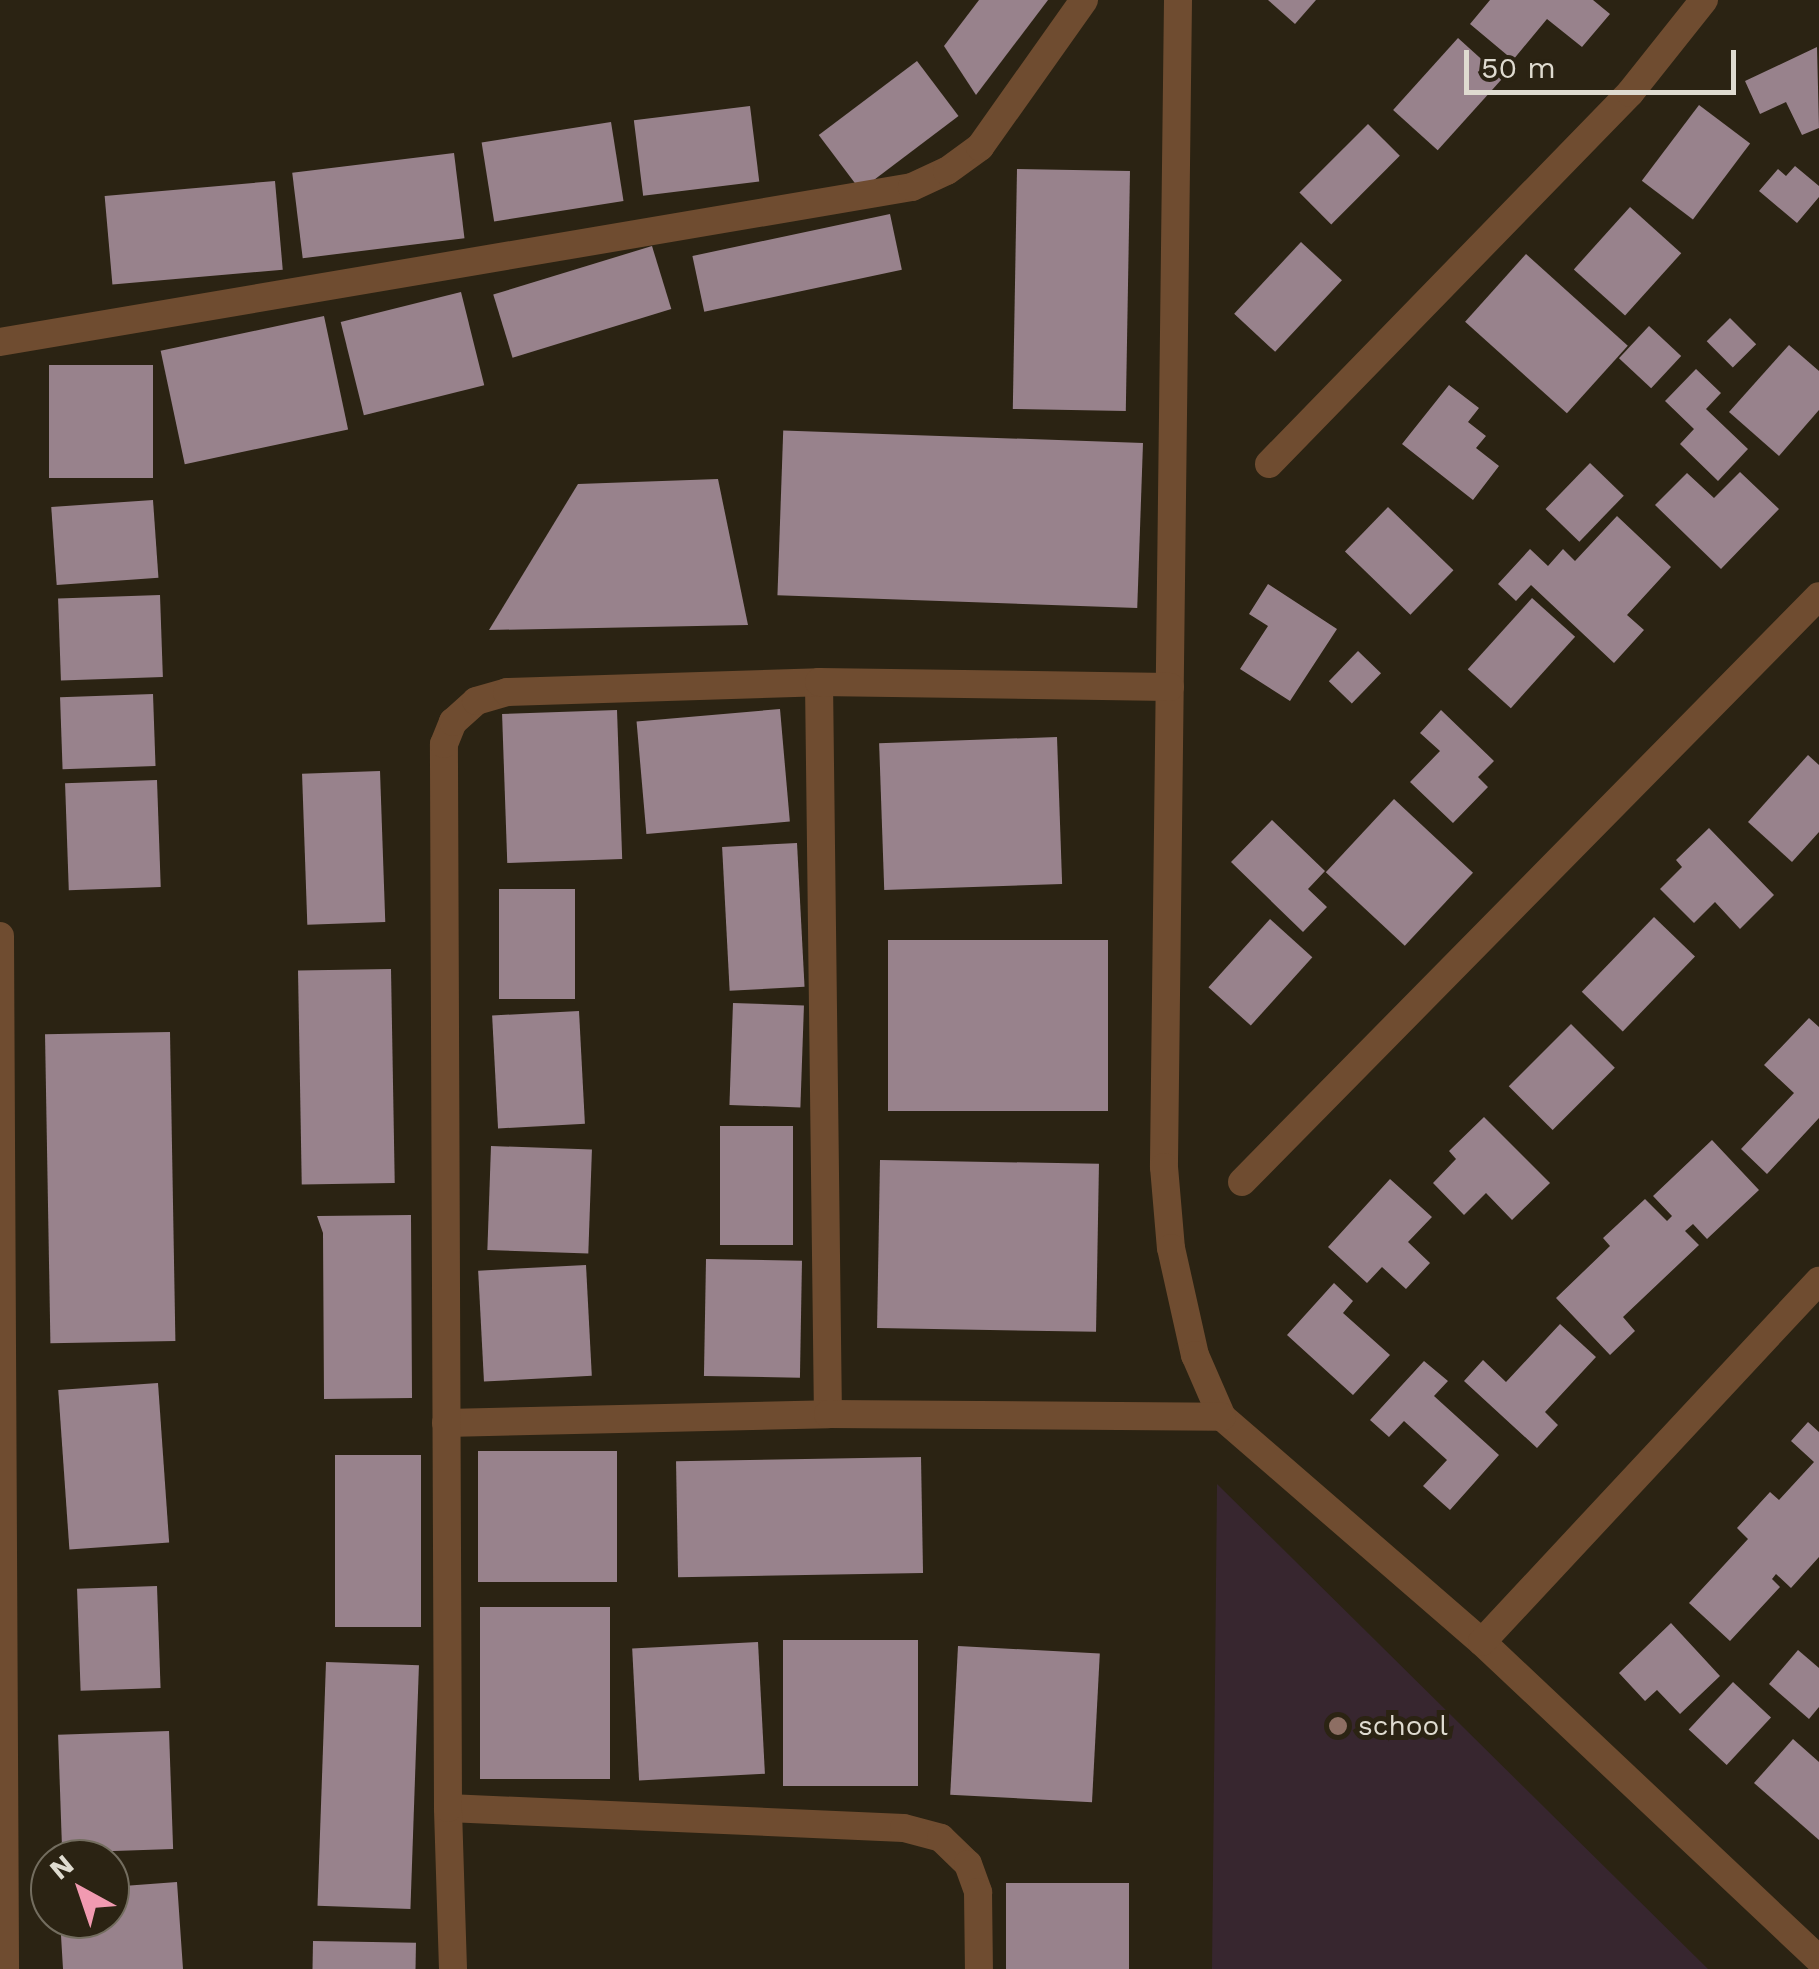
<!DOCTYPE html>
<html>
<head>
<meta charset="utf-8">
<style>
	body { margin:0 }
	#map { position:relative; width:1819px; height:1969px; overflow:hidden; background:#2b2313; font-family:"Work Sans",sans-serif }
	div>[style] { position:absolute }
	.education>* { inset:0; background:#37262f }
	.building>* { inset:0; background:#98828c; transform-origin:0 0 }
	.minor>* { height:28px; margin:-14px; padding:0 14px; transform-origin:14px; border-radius:14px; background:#6f4c30 }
	.dots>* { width:28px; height:28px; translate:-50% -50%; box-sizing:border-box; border:5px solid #2b2313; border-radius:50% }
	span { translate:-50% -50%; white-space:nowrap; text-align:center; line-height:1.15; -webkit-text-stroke:10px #2b2313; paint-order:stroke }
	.poi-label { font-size:28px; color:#dfdbd0 }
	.left { translate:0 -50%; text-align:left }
	.north { position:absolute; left:30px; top:1839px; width:100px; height:100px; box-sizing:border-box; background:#2b2313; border:2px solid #736d5f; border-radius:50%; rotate:320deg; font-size:28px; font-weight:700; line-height:40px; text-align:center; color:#dfdbd0 }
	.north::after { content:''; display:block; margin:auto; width:35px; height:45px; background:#f19ab1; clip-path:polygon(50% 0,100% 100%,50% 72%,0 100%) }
	.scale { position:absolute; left:1464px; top:50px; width:272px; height:45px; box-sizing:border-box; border:5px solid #dfdbd0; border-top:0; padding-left:12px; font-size:30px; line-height:35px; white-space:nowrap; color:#dfdbd0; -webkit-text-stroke:8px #2b2313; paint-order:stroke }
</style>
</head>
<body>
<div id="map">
	<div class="education">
		<i style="clip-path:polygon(1217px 1484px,1708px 1969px,1212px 1969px)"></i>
	</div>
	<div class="building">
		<i style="clip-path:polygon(979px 0,1048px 0,976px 95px,944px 46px)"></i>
		<i style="clip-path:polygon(1268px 0,1316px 0,1295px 24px)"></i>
		<i style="clip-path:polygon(1490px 0,1593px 0,1610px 14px,1582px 47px,1547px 19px,1513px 60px,1470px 24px)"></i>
		<i style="left:1458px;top:38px;width:60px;height:97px;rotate:42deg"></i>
		<i style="clip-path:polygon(1817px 47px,1819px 128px,1802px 135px,1786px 102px,1760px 114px,1745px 81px)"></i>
		<i style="left:917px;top:61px;width:69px;height:123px;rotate:53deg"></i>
		<i style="left:1699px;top:105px;width:64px;height:95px;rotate:37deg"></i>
		<i style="left:750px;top:106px;width:76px;height:117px;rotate:83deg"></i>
		<i style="left:611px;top:122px;width:80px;height:131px;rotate:81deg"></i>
		<i style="left:1368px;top:124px;width:45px;height:97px;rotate:45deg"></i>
		<i style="left:454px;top:153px;width:86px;height:163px;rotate:83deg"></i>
		<i style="clip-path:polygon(1795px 166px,1819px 186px,1819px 197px,1797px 223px,1759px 191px,1778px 169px,1786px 176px)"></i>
		<i style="left:1017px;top:169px;width:113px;height:240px;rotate:1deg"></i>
		<i style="left:275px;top:181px;width:89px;height:171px;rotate:85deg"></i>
		<i style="left:1630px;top:207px;width:69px;height:84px;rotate:42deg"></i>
		<i style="left:890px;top:214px;width:57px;height:202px;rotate:78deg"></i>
		<i style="left:1301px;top:242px;width:56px;height:98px;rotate:43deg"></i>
		<i style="left:652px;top:246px;width:66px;height:166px;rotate:73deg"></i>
		<i style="left:1526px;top:254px;width:137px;height:91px;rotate:42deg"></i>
		<i style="left:461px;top:292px;width:96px;height:124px;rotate:76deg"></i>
		<i style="left:324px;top:316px;width:116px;height:167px;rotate:78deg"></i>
		<i style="left:1730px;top:318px;width:37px;height:33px;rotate:45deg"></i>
		<i style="left:1649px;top:326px;width:44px;height:44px;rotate:43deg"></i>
		<i style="clip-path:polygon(1789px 345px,1819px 371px,1819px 410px,1779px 456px,1729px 412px)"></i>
		<i style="left:49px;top:365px;width:104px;height:113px"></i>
		<i style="clip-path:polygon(1696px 369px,1721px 393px,1706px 409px,1748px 449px,1718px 481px,1680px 444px,1694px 429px,1665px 401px)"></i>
		<i style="clip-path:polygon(1449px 385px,1479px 408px,1468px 422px,1486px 436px,1476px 448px,1499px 466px,1473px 500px,1402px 444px)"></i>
		<i style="left:1143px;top:443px;width:165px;height:360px;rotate:92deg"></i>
		<i style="left:1590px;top:463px;width:47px;height:64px;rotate:44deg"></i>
		<i style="clip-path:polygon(1740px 472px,1779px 509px,1721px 569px,1655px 505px,1687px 473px,1714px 498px)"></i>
		<i style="clip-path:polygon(718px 479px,748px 625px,489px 630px,578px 484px)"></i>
		<i style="left:153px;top:500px;width:78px;height:102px;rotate:86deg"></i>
		<i style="left:1388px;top:507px;width:91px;height:62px;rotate:44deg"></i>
		<i style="clip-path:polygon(1617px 516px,1671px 567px,1627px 615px,1644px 630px,1614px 663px,1531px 585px,1516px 601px,1498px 584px,1530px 549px,1548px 566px,1563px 549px,1575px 561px)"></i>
		<i style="clip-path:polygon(1268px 584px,1337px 629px,1290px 701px,1240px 669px,1268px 626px,1249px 614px)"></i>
		<i style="left:160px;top:595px;width:82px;height:102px;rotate:88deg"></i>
		<i style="left:1532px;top:598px;width:58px;height:96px;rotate:42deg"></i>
		<i style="left:1358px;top:651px;width:32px;height:42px;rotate:44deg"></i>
		<i style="left:153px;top:694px;width:72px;height:93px;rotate:88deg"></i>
		<i style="left:780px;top:709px;width:113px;height:144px;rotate:85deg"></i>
		<i style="left:617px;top:710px;width:149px;height:115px;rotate:88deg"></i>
		<i style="clip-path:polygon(1441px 710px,1494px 761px,1478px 777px,1488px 787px,1453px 823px,1410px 782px,1440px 751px,1420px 733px)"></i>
		<i style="left:1057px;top:737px;width:147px;height:178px;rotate:88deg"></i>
		<i style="clip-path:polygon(1808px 755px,1819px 765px,1819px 832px,1792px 862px,1748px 822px)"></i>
		<i style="left:380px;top:771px;width:151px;height:78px;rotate:88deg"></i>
		<i style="left:157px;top:780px;width:107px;height:92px;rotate:88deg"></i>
		<i style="left:1394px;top:799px;width:108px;height:100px;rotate:43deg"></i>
		<i style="clip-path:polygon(1272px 820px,1325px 871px,1308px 889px,1327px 907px,1303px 932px,1231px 862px)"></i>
		<i style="clip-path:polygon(1709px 828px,1774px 895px,1740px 929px,1715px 902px,1694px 923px,1660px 889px,1682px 867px,1676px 860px)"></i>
		<i style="left:797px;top:843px;width:144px;height:75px;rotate:87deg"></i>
		<i style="left:499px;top:889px;width:76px;height:110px"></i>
		<i style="left:1654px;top:917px;width:57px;height:104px;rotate:44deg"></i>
		<i style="left:1270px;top:919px;width:57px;height:92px;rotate:42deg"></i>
		<i style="left:1108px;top:940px;width:171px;height:220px;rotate:90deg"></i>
		<i style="left:391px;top:969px;width:214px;height:93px;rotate:89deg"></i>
		<i style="left:733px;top:1003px;width:71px;height:102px;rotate:2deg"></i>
		<i style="left:579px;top:1011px;width:113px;height:87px;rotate:87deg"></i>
		<i style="clip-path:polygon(1809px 1018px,1819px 1027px,1819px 1118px,1767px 1174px,1741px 1149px,1794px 1093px,1764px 1065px)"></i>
		<i style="left:1571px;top:1024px;width:62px;height:88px;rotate:45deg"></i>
		<i style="left:170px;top:1032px;width:309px;height:125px;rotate:89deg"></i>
		<i style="clip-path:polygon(1484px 1117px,1550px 1183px,1512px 1220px,1486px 1193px,1464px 1215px,1433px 1183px,1456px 1159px,1449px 1151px)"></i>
		<i style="left:793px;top:1126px;width:119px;height:73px;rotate:90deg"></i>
		<i style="clip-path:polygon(1712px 1140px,1759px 1190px,1707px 1239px,1693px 1224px,1685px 1231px,1699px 1245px,1623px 1317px,1635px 1331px,1610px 1355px,1556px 1298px,1610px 1246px,1603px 1238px,1645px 1199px,1667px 1221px,1672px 1216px,1653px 1196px)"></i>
		<i style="left:491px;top:1146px;width:101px;height:104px;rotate:2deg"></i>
		<i style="left:880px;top:1160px;width:219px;height:168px;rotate:1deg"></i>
		<i style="clip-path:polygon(1390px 1179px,1432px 1217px,1408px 1242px,1430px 1263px,1406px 1289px,1382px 1267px,1367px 1283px,1328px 1247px)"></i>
		<i style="clip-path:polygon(411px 1215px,412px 1398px,324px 1399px,323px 1233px,317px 1216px)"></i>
		<i style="left:706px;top:1259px;width:96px;height:117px;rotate:1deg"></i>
		<i style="left:586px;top:1265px;width:111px;height:108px;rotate:87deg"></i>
		<i style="clip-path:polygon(1334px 1283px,1353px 1301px,1343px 1313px,1390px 1355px,1353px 1395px,1287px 1335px)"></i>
		<i style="clip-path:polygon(1560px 1324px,1596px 1357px,1545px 1412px,1558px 1425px,1537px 1448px,1464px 1381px,1483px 1360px,1506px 1382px)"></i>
		<i style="clip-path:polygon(1424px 1361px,1448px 1381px,1434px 1396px,1499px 1455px,1450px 1510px,1423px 1486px,1447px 1460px,1404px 1421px,1389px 1437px,1370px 1420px)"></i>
		<i style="left:158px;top:1383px;width:160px;height:100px;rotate:86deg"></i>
		<i style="clip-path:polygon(1808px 1422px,1819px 1432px,1819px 1557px,1791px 1588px,1776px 1574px,1772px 1579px,1780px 1587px,1730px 1641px,1689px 1603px,1748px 1539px,1737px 1528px,1770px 1492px,1779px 1500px,1814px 1462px,1791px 1441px)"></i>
		<i style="left:617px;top:1451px;width:131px;height:139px;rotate:90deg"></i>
		<i style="left:421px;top:1455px;width:172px;height:86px;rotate:90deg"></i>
		<i style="left:921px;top:1457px;width:116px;height:245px;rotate:89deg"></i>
		<i style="left:157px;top:1586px;width:102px;height:80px;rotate:88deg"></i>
		<i style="left:480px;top:1607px;width:130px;height:172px"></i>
		<i style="clip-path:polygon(1671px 1623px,1720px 1676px,1680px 1714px,1657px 1690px,1645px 1701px,1619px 1673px)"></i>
		<i style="left:783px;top:1640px;width:135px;height:146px"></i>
		<i style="left:758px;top:1642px;width:132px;height:126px;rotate:87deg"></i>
		<i style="left:958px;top:1646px;width:142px;height:149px;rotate:3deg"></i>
		<i style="clip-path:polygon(1798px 1650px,1819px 1668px,1819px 1707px,1809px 1719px,1769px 1684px)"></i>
		<i style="left:326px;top:1662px;width:93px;height:244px;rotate:2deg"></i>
		<i style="left:1733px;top:1682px;width:52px;height:65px;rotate:43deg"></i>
		<i style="left:169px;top:1731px;width:118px;height:111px;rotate:88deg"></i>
		<i style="clip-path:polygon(1793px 1739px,1819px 1762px,1819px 1840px,1754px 1783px)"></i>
		<i style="clip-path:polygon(177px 1882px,183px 1969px,63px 1969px,60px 1919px,110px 1919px,110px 1887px)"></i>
		<i style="left:1006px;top:1883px;width:123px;height:86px"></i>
		<i style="left:313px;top:1941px;width:103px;height:28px;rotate:1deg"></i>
	</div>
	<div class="minor">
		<i style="left:1178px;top:0;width:1167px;rotate:90.69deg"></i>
		<i style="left:1164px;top:1167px;width:81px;rotate:85.1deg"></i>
		<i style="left:1171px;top:1248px;width:110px;rotate:77.4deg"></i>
		<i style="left:1195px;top:1355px;width:68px;rotate:66.5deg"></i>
		<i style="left:1222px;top:1417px;width:344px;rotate:40.9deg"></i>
		<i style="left:1482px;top:1642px;width:463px;rotate:43.3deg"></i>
		<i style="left:0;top:342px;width:925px;rotate:-9.65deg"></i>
		<i style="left:912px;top:187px;width:38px;rotate:-25deg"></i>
		<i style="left:947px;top:171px;width:41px;rotate:-36deg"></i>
		<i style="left:980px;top:147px;width:180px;rotate:-54.7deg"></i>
		<i style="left:1269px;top:464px;width:518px;rotate:-45.78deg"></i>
		<i style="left:1630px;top:93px;width:119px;rotate:-51.5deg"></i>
		<i style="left:819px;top:682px;width:732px;rotate:89.3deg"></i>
		<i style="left:0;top:936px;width:1033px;rotate:89.72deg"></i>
		<i style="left:1242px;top:1182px;width:822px;rotate:-45.44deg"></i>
		<i style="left:446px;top:1423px;width:382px;rotate:-1.3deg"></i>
		<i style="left:828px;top:1414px;width:394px;rotate:0.4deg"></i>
		<i style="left:1482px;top:1642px;width:494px;rotate:-47deg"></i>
		<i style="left:448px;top:1808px;width:456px;rotate:2.5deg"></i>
		<i style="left:904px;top:1828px;width:38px;rotate:15deg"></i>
		<i style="left:941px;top:1838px;width:37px;rotate:44deg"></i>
		<i style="left:968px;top:1864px;width:30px;rotate:70deg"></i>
		<i style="left:978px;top:1892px;width:77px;rotate:89.3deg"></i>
		<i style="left:453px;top:1969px;width:161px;rotate:-91.8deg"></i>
		<i style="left:448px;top:1808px;width:1064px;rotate:-90.22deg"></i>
		<i style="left:444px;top:744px;width:24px;rotate:-68deg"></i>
		<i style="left:453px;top:722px;width:31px;rotate:-42deg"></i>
		<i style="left:476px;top:701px;width:32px;rotate:-16deg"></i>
		<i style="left:507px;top:692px;width:312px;rotate:-1.8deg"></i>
		<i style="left:819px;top:682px;width:351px;rotate:0.8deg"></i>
	</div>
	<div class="dots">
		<i style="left:1338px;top:1726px;background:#8d6e63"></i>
	</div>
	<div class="poi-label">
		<span class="left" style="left:1358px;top:1726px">school</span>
	</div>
	<div class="north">N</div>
	<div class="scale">50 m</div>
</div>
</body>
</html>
